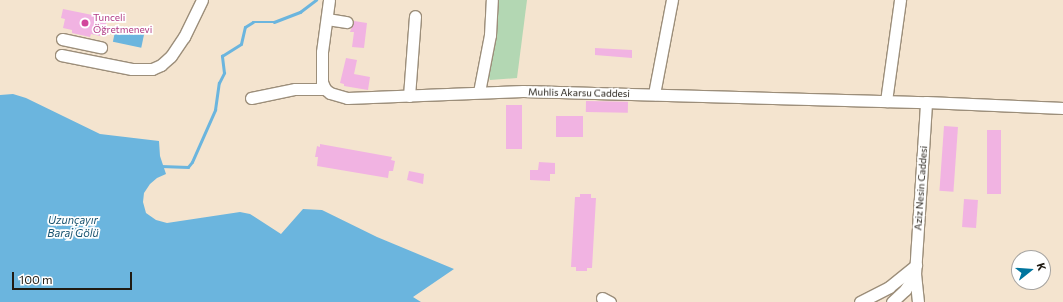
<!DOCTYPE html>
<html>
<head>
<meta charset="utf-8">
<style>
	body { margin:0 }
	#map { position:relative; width:1063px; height:302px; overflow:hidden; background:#f4e4cf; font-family:Commissioner,sans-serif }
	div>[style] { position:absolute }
	.green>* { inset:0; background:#b3d7b3 }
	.water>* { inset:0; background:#6bb5de; transform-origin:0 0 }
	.stream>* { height:2.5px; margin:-1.25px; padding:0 1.25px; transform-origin:1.25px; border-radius:1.25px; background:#6bb5de }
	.building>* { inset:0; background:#f1b3e2; transform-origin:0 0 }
	.roads { filter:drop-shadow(1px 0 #9c8e7a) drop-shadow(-1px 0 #9c8e7a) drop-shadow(0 1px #9c8e7a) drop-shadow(0 -1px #9c8e7a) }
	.minor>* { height:11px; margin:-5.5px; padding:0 5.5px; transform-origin:5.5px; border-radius:5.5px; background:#fff }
	.dots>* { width:11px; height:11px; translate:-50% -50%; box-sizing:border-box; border:2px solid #fff; border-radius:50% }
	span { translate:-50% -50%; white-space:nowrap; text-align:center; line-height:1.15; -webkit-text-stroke:3.5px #fff; paint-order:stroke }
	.hotel-label { font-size:10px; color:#b23c85 }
	.left { translate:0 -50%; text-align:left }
	.street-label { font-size:10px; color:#201b13 }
	.water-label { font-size:11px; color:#19536f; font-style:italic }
	.north { position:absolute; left:1011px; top:250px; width:40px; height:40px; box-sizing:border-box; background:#fff; border:1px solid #a6a4a1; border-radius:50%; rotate:73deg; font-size:11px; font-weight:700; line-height:16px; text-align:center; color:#201b13 }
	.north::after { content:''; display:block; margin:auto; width:14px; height:18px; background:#00759e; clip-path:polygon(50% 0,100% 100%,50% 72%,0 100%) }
	.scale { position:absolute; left:12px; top:272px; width:120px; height:18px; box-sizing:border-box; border:2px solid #201b13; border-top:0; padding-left:5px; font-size:12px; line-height:14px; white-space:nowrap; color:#201b13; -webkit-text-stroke:3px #fff; paint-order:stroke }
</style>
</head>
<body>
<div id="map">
	<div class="green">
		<i style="clip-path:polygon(499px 0,527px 0,517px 78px,490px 80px,488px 76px)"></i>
	</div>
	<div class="water">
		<i style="left:116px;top:27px;width:29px;height:15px;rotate:12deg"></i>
		<i style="clip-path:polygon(13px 94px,26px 98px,100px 134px,159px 141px,160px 156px,166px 174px,157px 178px,150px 184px,144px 193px,143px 202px,146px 213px,156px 220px,167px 223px,240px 212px,250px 214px,281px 234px,303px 209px,322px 210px,377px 237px,454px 269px,413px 297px,421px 302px,0 302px,0 95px)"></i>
	</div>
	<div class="stream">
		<i style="left:161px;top:166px;width:27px;rotate:2deg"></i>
		<i style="left:188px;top:167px;width:6px;rotate:-51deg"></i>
		<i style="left:192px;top:162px;width:57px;rotate:-66.1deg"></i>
		<i style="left:215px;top:110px;width:27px;rotate:-82deg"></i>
		<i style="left:219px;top:83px;width:11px;rotate:-63deg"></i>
		<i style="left:224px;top:73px;width:17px;rotate:-97deg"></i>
		<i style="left:222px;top:56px;width:22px;rotate:-32deg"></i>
		<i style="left:241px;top:44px;width:17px;rotate:-77deg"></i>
		<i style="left:245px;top:27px;width:9px;rotate:-32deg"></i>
		<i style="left:253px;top:22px;width:21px"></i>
		<i style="left:274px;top:22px;width:28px;rotate:-21deg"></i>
		<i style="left:300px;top:12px;width:20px;rotate:-37deg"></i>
	</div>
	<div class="building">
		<i style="clip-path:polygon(63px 9px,107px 18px,105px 28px,101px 27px,100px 36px,91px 34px,90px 37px,72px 33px,72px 30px,63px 28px,65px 19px,61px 18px)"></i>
		<i style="clip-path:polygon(354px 21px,367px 23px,364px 48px,352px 47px,354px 32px,350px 32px)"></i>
		<i style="clip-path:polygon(595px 48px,632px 50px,632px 58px,595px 55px)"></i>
		<i style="clip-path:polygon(346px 58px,357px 60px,354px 74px,370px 77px,368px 90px,344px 86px,344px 84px,340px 83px)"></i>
		<i style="left:586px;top:101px;width:42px;height:11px;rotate:1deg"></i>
		<i style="left:506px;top:105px;width:16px;height:44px"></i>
		<i style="left:556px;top:116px;width:27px;height:21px"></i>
		<i style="left:944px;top:126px;width:14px;height:65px;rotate:4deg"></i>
		<i style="left:987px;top:130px;width:14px;height:64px"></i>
		<i style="clip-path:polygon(320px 144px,392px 157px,391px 160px,395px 161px,393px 171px,389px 171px,388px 178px,317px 166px,318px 157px,315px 157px,317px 146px,320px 147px)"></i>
		<i style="clip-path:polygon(539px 162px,555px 163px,555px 174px,550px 174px,550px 181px,530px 180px,530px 170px,538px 170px)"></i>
		<i style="clip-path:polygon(409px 171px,424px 174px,423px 184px,407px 180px)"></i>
		<i style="clip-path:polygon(580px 194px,591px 194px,591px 198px,596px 198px,592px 268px,587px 268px,587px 271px,576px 271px,576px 267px,571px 267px,575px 197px,580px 197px)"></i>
		<i style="left:964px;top:199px;width:14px;height:28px;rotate:4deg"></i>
	</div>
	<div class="roads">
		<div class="minor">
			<i style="left:329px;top:0;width:52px;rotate:97.7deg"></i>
			<i style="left:322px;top:52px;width:30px;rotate:90deg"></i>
			<i style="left:322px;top:82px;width:8px;rotate:67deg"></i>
			<i style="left:325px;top:89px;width:6px;rotate:39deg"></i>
			<i style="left:330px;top:93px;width:18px;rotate:16deg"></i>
			<i style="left:347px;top:98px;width:176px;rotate:-2.3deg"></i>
			<i style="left:523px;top:91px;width:403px;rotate:1.6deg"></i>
			<i style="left:926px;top:102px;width:137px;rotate:2.5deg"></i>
			<i style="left:327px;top:19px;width:20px;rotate:9deg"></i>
			<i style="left:62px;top:39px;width:40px;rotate:12deg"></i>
			<i style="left:61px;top:55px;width:72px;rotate:11.2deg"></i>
			<i style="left:132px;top:69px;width:20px"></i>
			<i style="left:152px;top:69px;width:10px;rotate:-24deg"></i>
			<i style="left:161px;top:65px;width:13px;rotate:-42deg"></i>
			<i style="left:171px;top:56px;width:23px;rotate:-56deg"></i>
			<i style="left:184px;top:37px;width:41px;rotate:-64.1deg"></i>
			<i style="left:479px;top:92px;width:58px;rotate:-79.1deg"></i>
			<i style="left:490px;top:35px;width:35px;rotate:-87deg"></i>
			<i style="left:654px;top:94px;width:96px;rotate:-79.2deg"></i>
			<i style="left:409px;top:96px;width:80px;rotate:-85.7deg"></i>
			<i style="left:251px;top:98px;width:45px;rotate:-11.6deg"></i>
			<i style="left:295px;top:89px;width:30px"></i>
			<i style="left:886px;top:101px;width:102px;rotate:-82.1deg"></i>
			<i style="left:602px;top:298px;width:9px;rotate:27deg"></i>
			<i style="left:860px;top:302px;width:33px;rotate:-27deg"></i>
			<i style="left:889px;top:287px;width:35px;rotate:-39deg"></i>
			<i style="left:892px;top:302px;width:18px;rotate:-43deg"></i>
			<i style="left:905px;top:290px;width:19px;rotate:-58deg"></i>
			<i style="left:918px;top:302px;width:28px;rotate:-96deg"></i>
			<i style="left:915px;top:274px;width:172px;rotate:-86.3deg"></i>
		</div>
	</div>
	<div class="dots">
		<i style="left:85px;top:23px;background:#d1479c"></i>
	</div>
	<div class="hotel-label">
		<span class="left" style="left:93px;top:23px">Tunceli<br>Öğretmenevi</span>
	</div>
	<div class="street-label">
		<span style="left:579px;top:93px;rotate:1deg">Muhlis Akarsu Caddesi</span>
		<span style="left:921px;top:188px;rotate:-86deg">Aziz Nesin Caddesi</span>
	</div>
	<div class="water-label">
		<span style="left:73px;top:227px">Uzunçayır<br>Baraj Gölü</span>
	</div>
	<div class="north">K</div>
	<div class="scale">100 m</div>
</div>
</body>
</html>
